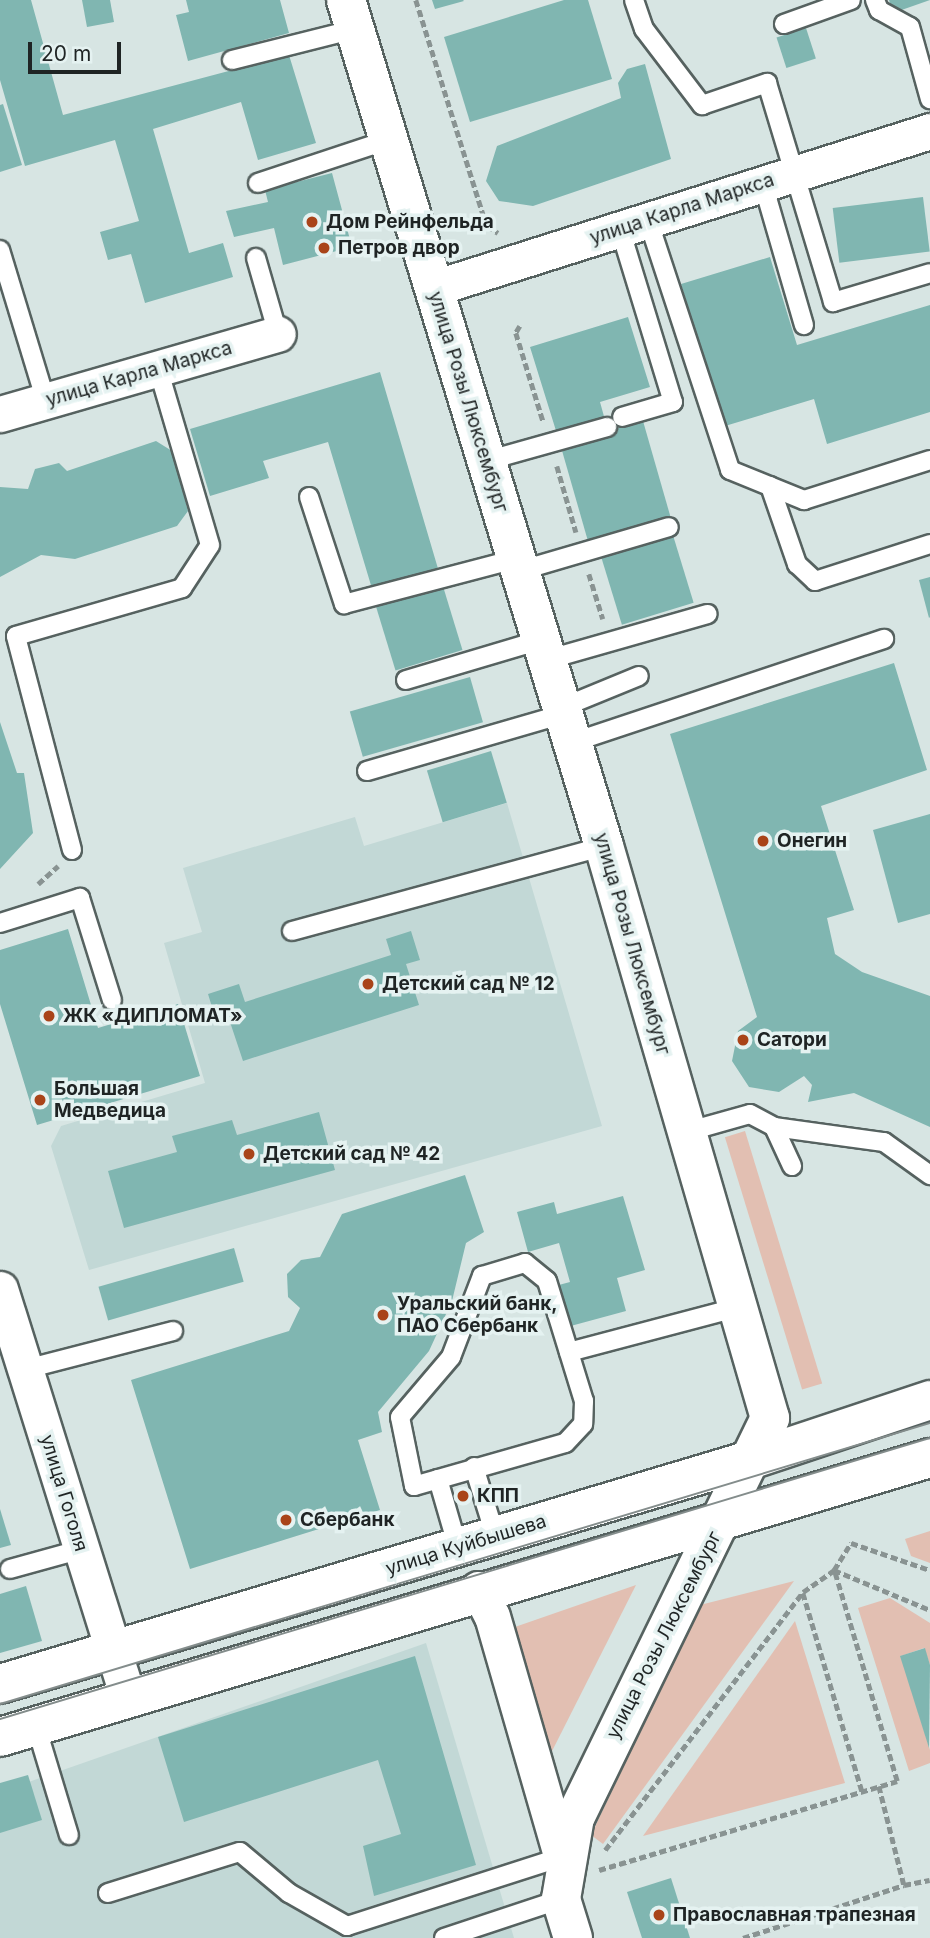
<!DOCTYPE html>
<html>
<head>
<meta charset="utf-8">
<style>
	body { margin:0 }
	#map { position:relative; width:930px; height:1938px; overflow:hidden; background:#d7e5e3; font-family:Inter,sans-serif }
	div>[style] { position:absolute }
	.built>* { inset:0; background:#c2d8d6 }
	.green>* { inset:0; background:#e2bfb2; transform-origin:0 0 }
	.building>* { inset:0; background:#80b6b1; transform-origin:0 0 }
	.path>* { height:4.5px; margin-top:-2.25px; transform-origin:0; background:repeating-linear-gradient(90deg,#899392 0 7px,transparent 0 10.5px) }
	.roads { filter:drop-shadow(2px 0 #566260) drop-shadow(-2px 0 #566260) drop-shadow(0 2px #566260) drop-shadow(0 -2px #566260) }
	.lane>* { height:18px; margin:-9px; padding:0 9px; transform-origin:9px; border-radius:9px; background:#fff }
	.street>* { height:35px; margin:-17.5px; padding:0 17.5px; transform-origin:17.5px; border-radius:17.5px; background:#fff }
	.secondary>* { height:38px; margin:-19px; padding:0 19px; transform-origin:19px; border-radius:19px; background:#fff }
	.tram>* { height:2px; margin:-1px; padding:0 1px; transform-origin:1px; border-radius:1px; background:#848d8c }
	.dots>* { width:19px; height:19px; translate:-50% -50%; box-sizing:border-box; border:4px solid #e5f2f1; border-radius:50% }
	span { translate:-50% -50%; white-space:nowrap; text-align:center; line-height:1.15; -webkit-text-stroke:7px #e5f2f1; paint-order:stroke }
	.street-label { font-size:19px; color:#1f2424 }
	.poi-label { font-size:19px; color:#1f2424; font-weight:700 }
	.left { translate:0 -50%; text-align:left }
	.scale { position:absolute; left:28px; top:42px; width:93px; height:32px; box-sizing:border-box; border:4px solid #1f2424; border-top:0; padding-left:9px; font-size:21px; line-height:24px; white-space:nowrap; color:#1f2424; -webkit-text-stroke:5px #e5f2f1; paint-order:stroke }
</style>
</head>
<body>
<div id="map">
	<div class="built">
		<i style="clip-path:polygon(507px 803px,602px 1126px,89px 1270px,51px 1146px,61px 1126px,205px 1083px,164px 943px,202px 932px,183px 868px,355px 817px,364px 846px)"></i>
		<i style="clip-path:polygon(426px 1643px,514px 1938px,0 1938px,0 1792px)"></i>
	</div>
	<div class="green">
		<i style="left:745px;top:1131px;width:264px;height:21px;rotate:73deg"></i>
		<i style="clip-path:polygon(930px 1531px,930px 1563px,911px 1556px,905px 1539px)"></i>
		<i style="clip-path:polygon(794px 1581px,603px 1844px,591px 1835px,700px 1605px)"></i>
		<i style="clip-path:polygon(636px 1585px,547px 1761px,512px 1628px)"></i>
		<i style="clip-path:polygon(890px 1598px,930px 1623px,930px 1665px,924px 1648px,901px 1656px,930px 1750px,930px 1763px,909px 1771px,858px 1608px)"></i>
		<i style="clip-path:polygon(795px 1621px,845px 1783px,643px 1836px)"></i>
	</div>
	<div class="building">
		<i style="clip-path:polygon(0 0,31px 0,63px 115px,289px 55px,316px 143px,258px 160px,241px 102px,153px 129px,189px 253px,223px 243px,233px 277px,145px 303px,131px 254px,108px 260px,100px 232px,139px 221px,115px 140px,25px 166px,0 80px)"></i>
		<i style="clip-path:polygon(82px 0,110px 0,114px 22px,87px 27px)"></i>
		<i style="clip-path:polygon(186px 0,280px 0,289px 33px,188px 61px,176px 15px,189px 12px)"></i>
		<i style="clip-path:polygon(432px 0,463px 0,464px 1px,435px 9px)"></i>
		<i style="clip-path:polygon(564px 0,588px 0,612px 79px,470px 122px,444px 37px)"></i>
		<i style="clip-path:polygon(889px 0,930px 0,893px 13px)"></i>
		<i style="left:806px;top:28px;width:32px;height:31px;rotate:72deg"></i>
		<i style="clip-path:polygon(645px 64px,671px 159px,533px 206px,499px 201px,486px 181px,497px 146px,621px 98px,618px 83px,627px 69px)"></i>
		<i style="clip-path:polygon(3px 104px,22px 165px,0 172px,0 105px)"></i>
		<i style="clip-path:polygon(332px 173px,352px 247px,283px 265px,274px 228px,234px 237px,226px 211px,268px 202px,265px 190px)"></i>
		<i style="left:923px;top:197px;width:55px;height:91px;rotate:83deg"></i>
		<i style="clip-path:polygon(770px 257px,797px 345px,930px 305px,930px 412px,827px 444px,814px 399px,725px 426px,681px 284px)"></i>
		<i style="clip-path:polygon(628px 317px,650px 387px,600px 402px,605px 420px,557px 434px,530px 347px)"></i>
		<i style="clip-path:polygon(380px 372px,439px 572px,373px 592px,328px 442px,263px 461px,269px 478px,210px 496px,190px 429px)"></i>
		<i style="left:643px;top:421px;width:103px;height:86px;rotate:74deg"></i>
		<i style="clip-path:polygon(156px 441px,172px 451px,188px 511px,177px 526px,75px 559px,41px 555px,0 577px,0 487px,28px 489px,35px 469px,59px 463px,67px 471px)"></i>
		<i style="left:672px;top:532px;width:74px;height:75px;rotate:73deg"></i>
		<i style="clip-path:polygon(930px 577px,930px 617px,929px 618px,919px 580px)"></i>
		<i style="left:442px;top:583px;width:70px;height:70px;rotate:73deg"></i>
		<i style="clip-path:polygon(894px 663px,927px 770px,821px 806px,854px 910px,827px 918px,835px 954px,862px 972px,930px 996px,930px 1127px,854px 1093px,808px 1102px,812px 1085px,804px 1076px,779px 1092px,749px 1087px,732px 1061px,738px 1031px,757px 1017px,670px 734px)"></i>
		<i style="left:470px;top:677px;width:47px;height:125px;rotate:74deg"></i>
		<i style="clip-path:polygon(0 722px,17px 773px,24px 773px,33px 833px,0 869px)"></i>
		<i style="left:491px;top:751px;width:54px;height:67px;rotate:73deg"></i>
		<i style="clip-path:polygon(930px 814px,930px 914px,898px 923px,873px 830px)"></i>
		<i style="clip-path:polygon(68px 929px,98px 1028px,178px 1004px,200px 1076px,37px 1125px,0 1004px,0 950px)"></i>
		<i style="clip-path:polygon(411px 931px,420px 960px,406px 964px,419px 1005px,243px 1061px,228px 1016px,216px 1020px,208px 994px,239px 984px,245px 1002px,391px 955px,386px 939px)"></i>
		<i style="clip-path:polygon(319px 1112px,335px 1170px,124px 1228px,108px 1171px,177px 1152px,172px 1136px,232px 1120px,237px 1135px)"></i>
		<i style="clip-path:polygon(465px 1175px,484px 1232px,466px 1243px,452px 1301px,429px 1351px,378px 1412px,382px 1432px,358px 1440px,380px 1510px,190px 1569px,131px 1380px,289px 1331px,300px 1308px,288px 1297px,287px 1274px,301px 1260px,320px 1257px,342px 1214px)"></i>
		<i style="clip-path:polygon(623px 1196px,645px 1270px,617px 1278px,626px 1311px,567px 1327px,555px 1286px,570px 1282px,559px 1243px,528px 1252px,517px 1212px,554px 1202px,557px 1214px)"></i>
		<i style="left:234px;top:1248px;width:35px;height:141px;rotate:74deg"></i>
		<i style="left:466px;top:1488px;width:10px;height:11px;rotate:73deg"></i>
		<i style="clip-path:polygon(0 1509px,11px 1545px,0 1548px)"></i>
		<i style="clip-path:polygon(26px 1586px,42px 1641px,0 1653px,0 1594px)"></i>
		<i style="clip-path:polygon(925px 1648px,930px 1665px,929px 1748px,900px 1656px)"></i>
		<i style="clip-path:polygon(415px 1656px,476px 1865px,374px 1896px,363px 1846px,401px 1834px,378px 1760px,184px 1822px,158px 1737px)"></i>
		<i style="clip-path:polygon(28px 1775px,42px 1820px,0 1833px,0 1783px)"></i>
		<i style="clip-path:polygon(671px 1878px,690px 1938px,642px 1938px,627px 1892px)"></i>
	</div>
	<div class="path">
		<i style="left:416px;top:0;width:237px;rotate:72.6deg"></i>
		<i style="left:487px;top:226px;width:13px;rotate:32deg"></i>
		<i style="left:520px;top:326px;width:8px;rotate:120deg"></i>
		<i style="left:516px;top:333px;width:92px;rotate:72.9deg"></i>
		<i style="left:557px;top:466px;width:69px;rotate:73.9deg"></i>
		<i style="left:589px;top:574px;width:47px;rotate:72.7deg"></i>
		<i style="left:38px;top:884px;width:27px;rotate:-42deg"></i>
		<i style="left:834px;top:1570px;width:104px;rotate:22.6deg"></i>
		<i style="left:803px;top:1593px;width:207px;rotate:73.4deg"></i>
		<i style="left:879px;top:1786px;width:102px;rotate:75.8deg"></i>
		<i style="left:904px;top:1885px;width:26px;rotate:-11deg"></i>
		<i style="left:605px;top:1850px;width:325px;rotate:-52.5deg"></i>
		<i style="left:803px;top:1592px;width:38px;rotate:-35deg"></i>
		<i style="left:834px;top:1570px;width:32px;rotate:-58deg"></i>
		<i style="left:851px;top:1543px;width:83px;rotate:18.9deg"></i>
		<i style="left:599px;top:1870px;width:311px;rotate:-16.6deg"></i>
		<i style="left:897px;top:1781px;width:220px;rotate:-106.6deg"></i>
		<i style="left:743px;top:1938px;width:169px;rotate:-18.2deg"></i>
	</div>
	<div class="roads">
		<div class="lane">
			<i style="left:634px;top:0;width:31px;rotate:71deg"></i>
			<i style="left:644px;top:29px;width:96px;rotate:52.7deg"></i>
			<i style="left:702px;top:105px;width:69px;rotate:-18.7deg"></i>
			<i style="left:767px;top:83px;width:229px;rotate:73.2deg"></i>
			<i style="left:833px;top:302px;width:101px;rotate:-16.6deg"></i>
			<i style="left:875px;top:0;width:11px;rotate:68deg"></i>
			<i style="left:879px;top:10px;width:35px;rotate:29deg"></i>
			<i style="left:910px;top:27px;width:75px;rotate:74.5deg"></i>
			<i style="left:784px;top:24px;width:71px;rotate:-19.7deg"></i>
			<i style="left:232px;top:60px;width:127px;rotate:-14.1deg"></i>
			<i style="left:258px;top:183px;width:137px;rotate:-18.3deg"></i>
			<i style="left:763px;top:184px;width:147px;rotate:73.8deg"></i>
			<i style="left:648px;top:220px;width:263px;rotate:71.8deg"></i>
			<i style="left:730px;top:470px;width:80px;rotate:22.1deg"></i>
			<i style="left:804px;top:500px;width:132px;rotate:-17.6deg"></i>
			<i style="left:620px;top:229px;width:181px;rotate:73deg"></i>
			<i style="left:673px;top:402px;width:53px;rotate:163.6deg"></i>
			<i style="left:0;top:250px;width:158px;rotate:73.1deg"></i>
			<i style="left:256px;top:258px;width:79px;rotate:73.9deg"></i>
			<i style="left:486px;top:461px;width:126px;rotate:-15.7deg"></i>
			<i style="left:770px;top:486px;width:83px;rotate:70.9deg"></i>
			<i style="left:797px;top:564px;width:25px;rotate:43deg"></i>
			<i style="left:815px;top:581px;width:121px;rotate:-17.8deg"></i>
			<i style="left:309px;top:497px;width:113px;rotate:71.9deg"></i>
			<i style="left:344px;top:604px;width:178px;rotate:-14.7deg"></i>
			<i style="left:519px;top:571px;width:156px;rotate:-16.3deg"></i>
			<i style="left:546px;top:660px;width:168px;rotate:-15.9deg"></i>
			<i style="left:406px;top:680px;width:140px;rotate:-16.6deg"></i>
			<i style="left:561px;top:708px;width:84px;rotate:-22.3deg"></i>
			<i style="left:571px;top:743px;width:330px;rotate:-18.4deg"></i>
			<i style="left:367px;top:771px;width:204px;rotate:-16.2deg"></i>
			<i style="left:72px;top:850px;width:221px;rotate:-104.7deg"></i>
			<i style="left:16px;top:636px;width:173px;rotate:-16.1deg"></i>
			<i style="left:182px;top:588px;width:51px;rotate:-56.9deg"></i>
			<i style="left:210px;top:545px;width:184px;rotate:-106.4deg"></i>
			<i style="left:0;top:923px;width:84px;rotate:-17.4deg"></i>
			<i style="left:80px;top:898px;width:107px;rotate:72.6deg"></i>
			<i style="left:292px;top:931px;width:323px;rotate:-15.2deg"></i>
			<i style="left:774px;top:1127px;width:43px;rotate:65.2deg"></i>
			<i style="left:686px;top:1132px;width:66px;rotate:-15.7deg"></i>
			<i style="left:750px;top:1114px;width:27px;rotate:28deg"></i>
			<i style="left:774px;top:1127px;width:111px;rotate:7.8deg"></i>
			<i style="left:884px;top:1142px;width:57px;rotate:35.7deg"></i>
			<i style="left:525px;top:1263px;width:28px;rotate:39deg"></i>
			<i style="left:547px;top:1281px;width:126px;rotate:72.9deg"></i>
			<i style="left:584px;top:1401px;width:23px;rotate:92deg"></i>
			<i style="left:583px;top:1424px;width:26px;rotate:133deg"></i>
			<i style="left:565px;top:1443px;width:157px;rotate:164.1deg"></i>
			<i style="left:414px;top:1486px;width:70px;rotate:-101.5deg"></i>
			<i style="left:400px;top:1417px;width:79px;rotate:-49.6deg"></i>
			<i style="left:451px;top:1357px;width:87px;rotate:-69.1deg"></i>
			<i style="left:482px;top:1276px;width:45px;rotate:-16.8deg"></i>
			<i style="left:569px;top:1352px;width:173px;rotate:-14.8deg"></i>
			<i style="left:26px;top:1369px;width:152px;rotate:-14.5deg"></i>
			<i style="left:474px;top:1467px;width:71px;rotate:72.8deg"></i>
			<i style="left:438px;top:1479px;width:72px;rotate:73.8deg"></i>
			<i style="left:10px;top:1569px;width:75px;rotate:-15.5deg"></i>
			<i style="left:36px;top:1726px;width:114px;rotate:73.2deg"></i>
			<i style="left:108px;top:1893px;width:138px;rotate:-17.3deg"></i>
			<i style="left:240px;top:1852px;width:64px;rotate:39.9deg"></i>
			<i style="left:289px;top:1893px;width:67px;rotate:29.6deg"></i>
			<i style="left:347px;top:1926px;width:226px;rotate:-17.8deg"></i>
			<i style="left:444px;top:1938px;width:123px;rotate:-18.4deg"></i>
		</div>
		<div class="street">
			<i style="left:434px;top:288px;width:520px;rotate:-17.56deg"></i>
			<i style="left:0;top:414px;width:289px;rotate:-16.1deg"></i>
			<i style="left:0;top:1289px;width:429px;rotate:72.6deg"></i>
			<i style="left:478px;top:1589px;width:30px;rotate:63deg"></i>
			<i style="left:492px;top:1616px;width:259px;rotate:73.9deg"></i>
		</div>
		<div class="secondary">
			<i style="left:346px;top:0;width:884px;rotate:73.04deg"></i>
			<i style="left:604px;top:846px;width:596px;rotate:73.82deg"></i>
			<i style="left:770px;top:1418px;width:444px;rotate:116deg"></i>
			<i style="left:575px;top:1817px;width:83px;rotate:99.7deg"></i>
			<i style="left:561px;top:1899px;width:41px;rotate:72.9deg"></i>
			<i style="left:0;top:1684px;width:783px;rotate:-16.63deg"></i>
			<i style="left:750px;top:1460px;width:190px;rotate:-18.4deg"></i>
			<i style="left:0;top:1737px;width:971px;rotate:-16.7deg"></i>
		</div>
	</div>
	<div class="tram">
		<i style="left:0;top:1704px;width:972px;rotate:-16.81deg"></i>
		<i style="left:0;top:1719px;width:972px;rotate:-16.81deg"></i>
	</div>
	<div class="dots">
		<i style="left:312px;top:222px;background:#a94419"></i>
		<i style="left:324px;top:248px;background:#a94419"></i>
		<i style="left:763px;top:841px;background:#a94419"></i>
		<i style="left:368px;top:984px;background:#a94419"></i>
		<i style="left:49px;top:1016px;background:#a94419"></i>
		<i style="left:743px;top:1040px;background:#a94419"></i>
		<i style="left:40px;top:1100px;background:#a94419"></i>
		<i style="left:249px;top:1154px;background:#a94419"></i>
		<i style="left:383px;top:1315px;background:#a94419"></i>
		<i style="left:463px;top:1496px;background:#a94419"></i>
		<i style="left:286px;top:1520px;background:#a94419"></i>
		<i style="left:659px;top:1915px;background:#a94419"></i>
	</div>
	<div class="street-label">
		<span style="left:682px;top:209px;rotate:-18deg">улица Карла Маркса</span>
		<span style="left:139px;top:374px;rotate:-16deg">улица Карла Маркса</span>
		<span style="left:468px;top:402px;rotate:73deg">улица Розы Люксембург</span>
		<span style="left:632px;top:944px;rotate:74deg">улица Розы Люксембург</span>
		<span style="left:64px;top:1493px;rotate:73deg">улица Гоголя</span>
		<span style="left:466px;top:1545px;rotate:-17deg">улица Куйбышева</span>
		<span style="left:664px;top:1635px;rotate:-63deg">улица Розы Люксембург</span>
	</div>
	<div class="poi-label">
		<span class="left" style="left:326px;top:222px">Дом Рейнфельда</span>
		<span class="left" style="left:338px;top:248px">Петров двор</span>
		<span class="left" style="left:777px;top:841px">Онегин</span>
		<span class="left" style="left:382px;top:984px">Детский сад № 12</span>
		<span class="left" style="left:63px;top:1016px">ЖК «ДИПЛОМАТ»</span>
		<span class="left" style="left:757px;top:1040px">Сатори</span>
		<span class="left" style="left:54px;top:1100px">Большая<br>Медведица</span>
		<span class="left" style="left:263px;top:1154px">Детский сад № 42</span>
		<span class="left" style="left:397px;top:1315px">Уральский банк,<br>ПАО Сбербанк</span>
		<span class="left" style="left:477px;top:1496px">КПП</span>
		<span class="left" style="left:300px;top:1520px">Сбербанк</span>
		<span class="left" style="left:673px;top:1915px">Православная трапезная</span>
	</div>
	<div class="scale">20 m</div>
</div>
</body>
</html>
